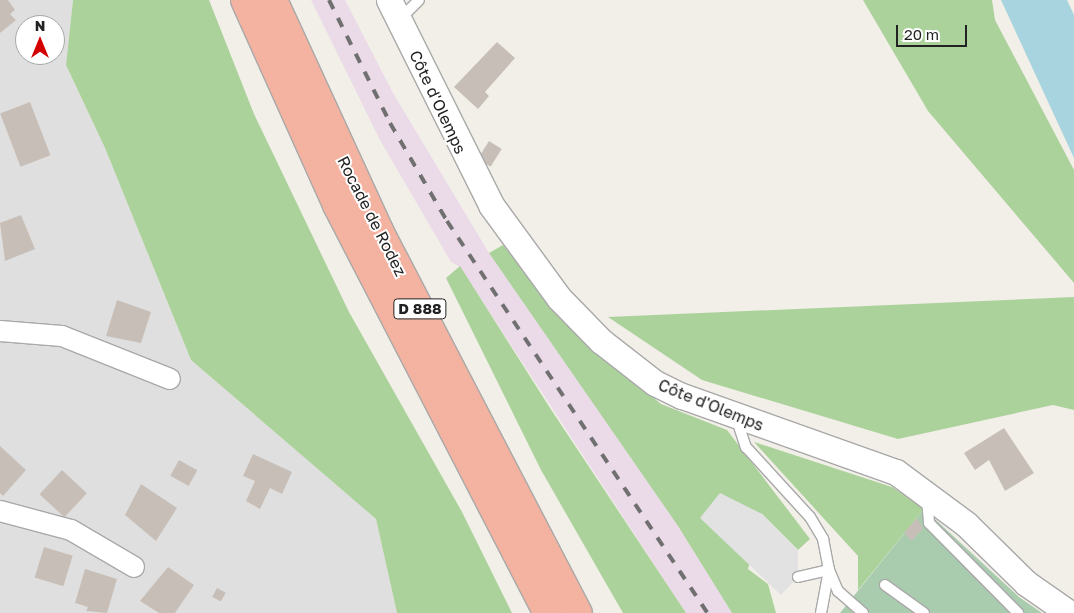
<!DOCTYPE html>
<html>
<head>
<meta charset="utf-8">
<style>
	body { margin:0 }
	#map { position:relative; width:1074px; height:613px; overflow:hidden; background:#f2efe8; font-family:"Golos Text",sans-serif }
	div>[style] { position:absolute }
	.residential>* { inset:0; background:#e0dfdf }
	.industrial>* { inset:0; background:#ebdae8 }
	.forest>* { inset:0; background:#acd29c }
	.cemetery>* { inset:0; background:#a9ccae }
	.parking>* { inset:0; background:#e2e2e2 }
	.water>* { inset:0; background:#a8d4e0 }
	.building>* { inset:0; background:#c7bfb7; transform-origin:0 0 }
	.roads { filter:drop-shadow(1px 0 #a9a9a9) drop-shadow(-1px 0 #a9a9a9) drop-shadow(0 1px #a9a9a9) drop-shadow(0 -1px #a9a9a9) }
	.service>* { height:10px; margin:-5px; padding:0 5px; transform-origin:5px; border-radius:5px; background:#fff }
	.minor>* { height:20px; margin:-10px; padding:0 10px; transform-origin:10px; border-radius:10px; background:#fff }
	.tertiary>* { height:25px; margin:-12.5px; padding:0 12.5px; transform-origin:12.5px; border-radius:12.5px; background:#fff }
	.trunk>* { height:28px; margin:-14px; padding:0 14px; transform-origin:14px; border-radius:14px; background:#f4b2a0 }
	.rail>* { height:4px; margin-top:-2px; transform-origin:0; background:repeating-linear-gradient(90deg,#707070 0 10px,transparent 0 20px) }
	span { translate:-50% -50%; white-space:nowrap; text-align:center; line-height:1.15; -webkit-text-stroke:4px #fff; paint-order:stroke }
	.shield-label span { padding:1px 4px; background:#fff; border:1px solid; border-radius:4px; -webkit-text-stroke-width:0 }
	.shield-label { font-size:15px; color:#222; font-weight:700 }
	.street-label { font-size:16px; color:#222 }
	.north { position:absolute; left:15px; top:15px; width:50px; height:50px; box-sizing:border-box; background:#fff; border:1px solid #a7a7a7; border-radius:50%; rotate:0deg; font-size:14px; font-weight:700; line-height:20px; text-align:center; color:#222 }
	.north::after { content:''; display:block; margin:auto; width:18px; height:22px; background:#d40000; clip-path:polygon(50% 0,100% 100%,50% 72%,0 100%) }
	.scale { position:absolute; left:896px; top:25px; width:71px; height:22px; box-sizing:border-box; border:2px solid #222; border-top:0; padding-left:6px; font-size:15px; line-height:18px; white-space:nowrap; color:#222; -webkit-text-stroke:4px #fff; paint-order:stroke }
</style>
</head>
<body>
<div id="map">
	<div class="residential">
		<i style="clip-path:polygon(evenodd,0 0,73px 0,66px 65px,105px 148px,191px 360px,376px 519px,397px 613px,0 613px,0 0,25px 25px,55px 25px,55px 55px,25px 55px,25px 25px)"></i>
	</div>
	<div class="industrial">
		<i style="clip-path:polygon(311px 0,345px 0,393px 93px,489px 253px,678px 526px,732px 613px,686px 613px,460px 267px,451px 262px,380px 140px)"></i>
	</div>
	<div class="forest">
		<i style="clip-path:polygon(73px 0,209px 0,254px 114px,349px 312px,462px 512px,512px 613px,397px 613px,376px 519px,191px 360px,105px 148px,66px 65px)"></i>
		<i style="clip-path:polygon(863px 0,992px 0,995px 20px,1074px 170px,1074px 283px,928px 111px)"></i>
		<i style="clip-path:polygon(503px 245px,568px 325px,661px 404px,727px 430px,810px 539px,798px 550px,762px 514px,748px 569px,768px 584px,776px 613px,732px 613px,678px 526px,489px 253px)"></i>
		<i style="clip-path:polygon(460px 266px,550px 408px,686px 613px,623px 613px,541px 470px,446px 278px)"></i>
		<i style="clip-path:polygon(1074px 297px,1074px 410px,1053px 405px,898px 439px,702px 380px,608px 317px)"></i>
		<i style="clip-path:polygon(754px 442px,892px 487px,924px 509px,858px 590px,858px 556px)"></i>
	</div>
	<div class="cemetery">
		<i style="clip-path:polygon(924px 509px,1019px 597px,1042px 613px,840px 613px)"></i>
	</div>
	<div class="parking">
		<i style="clip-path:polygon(720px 493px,762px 514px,798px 550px,798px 577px,781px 595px,700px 518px)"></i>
	</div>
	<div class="water">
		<i style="clip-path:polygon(1001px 0,1067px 0,1074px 15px,1074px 158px)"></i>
	</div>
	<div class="building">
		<i style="clip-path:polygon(0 0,8px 0,15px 10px,10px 14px,16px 20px,0 33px)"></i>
		<i style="clip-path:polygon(497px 42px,515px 58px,485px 92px,489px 96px,478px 109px,454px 87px)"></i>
		<i style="left:30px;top:102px;width:57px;height:32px;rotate:69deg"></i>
		<i style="left:489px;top:141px;width:15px;height:21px;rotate:32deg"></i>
		<i style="clip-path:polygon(21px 215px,35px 249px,5px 261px,0 223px)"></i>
		<i style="clip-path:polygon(117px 300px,151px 312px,141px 343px,106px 336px)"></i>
		<i style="clip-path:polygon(1004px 428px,1034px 473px,1005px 491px,989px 460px,975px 470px,964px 453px)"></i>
		<i style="clip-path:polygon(0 446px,26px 470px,3px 496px,0 493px)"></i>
		<i style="clip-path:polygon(253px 454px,292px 472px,282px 494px,270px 488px,260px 509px,246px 501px,255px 481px,243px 476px)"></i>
		<i style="left:179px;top:460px;width:21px;height:18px;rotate:29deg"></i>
		<i style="left:62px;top:470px;width:34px;height:33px;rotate:43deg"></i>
		<i style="clip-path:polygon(141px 484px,177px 508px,156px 541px,125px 515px)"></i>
		<i style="clip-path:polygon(917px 518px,923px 528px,912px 541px,904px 533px)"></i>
		<i style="left:44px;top:547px;width:30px;height:32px;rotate:17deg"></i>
		<i style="clip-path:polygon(168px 567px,194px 585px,175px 613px,159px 613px,140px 601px)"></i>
		<i style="clip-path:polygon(85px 569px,117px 579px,107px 613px,86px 611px,88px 607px,75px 603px)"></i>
		<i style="left:217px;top:588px;width:10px;height:10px;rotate:29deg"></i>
	</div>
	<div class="roads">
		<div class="service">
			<i style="left:399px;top:20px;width:28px;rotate:-45deg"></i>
			<i style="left:736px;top:417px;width:32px;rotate:72deg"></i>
			<i style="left:746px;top:447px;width:95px;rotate:47.6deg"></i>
			<i style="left:810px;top:517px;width:26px;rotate:59deg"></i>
			<i style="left:823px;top:539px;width:32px;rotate:79deg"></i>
			<i style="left:829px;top:570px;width:44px;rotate:100.5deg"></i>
			<i style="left:927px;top:499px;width:24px;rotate:85deg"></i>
			<i style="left:929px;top:523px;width:127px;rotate:45.3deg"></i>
			<i style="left:829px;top:570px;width:23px;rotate:67deg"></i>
			<i style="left:838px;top:591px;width:33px;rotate:41deg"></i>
			<i style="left:798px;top:577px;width:32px;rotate:-13deg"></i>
			<i style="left:885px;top:585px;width:48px;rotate:35.7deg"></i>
		</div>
		<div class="minor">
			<i style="left:0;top:331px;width:62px;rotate:4.6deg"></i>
			<i style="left:62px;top:336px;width:116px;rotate:21.7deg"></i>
			<i style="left:0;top:511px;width:73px;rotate:15deg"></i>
			<i style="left:71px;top:530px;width:73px;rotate:30.4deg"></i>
		</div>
		<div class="tertiary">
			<i style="left:389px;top:0;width:229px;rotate:63.5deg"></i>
			<i style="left:491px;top:205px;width:115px;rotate:53.8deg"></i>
			<i style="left:559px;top:298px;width:60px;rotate:45.7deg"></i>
			<i style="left:601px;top:341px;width:68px;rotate:37.9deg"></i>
			<i style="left:655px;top:383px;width:30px;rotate:26deg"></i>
			<i style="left:682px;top:396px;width:227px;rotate:19.6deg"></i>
			<i style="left:896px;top:472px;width:87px;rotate:36.6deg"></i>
			<i style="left:966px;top:524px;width:84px;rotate:44.5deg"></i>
			<i style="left:1026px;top:583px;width:52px;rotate:34.9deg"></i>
		</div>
		<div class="trunk">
			<i style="left:245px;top:0;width:225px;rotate:65.8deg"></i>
			<i style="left:337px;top:205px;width:459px;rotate:62.7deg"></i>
			<i style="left:273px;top:0;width:256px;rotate:65.3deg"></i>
			<i style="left:380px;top:233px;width:428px;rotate:62.5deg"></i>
		</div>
	</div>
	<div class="rail">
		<i style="left:329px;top:0;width:137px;rotate:63.6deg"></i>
		<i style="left:390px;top:123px;width:113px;rotate:59.8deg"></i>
		<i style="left:447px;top:221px;width:470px;rotate:56.4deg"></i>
	</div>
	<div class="shield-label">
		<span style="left:420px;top:309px">D 888</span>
	</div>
	<div class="street-label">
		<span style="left:438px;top:102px;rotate:65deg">Côte d'Olemps</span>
		<span style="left:372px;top:216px;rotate:63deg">Rocade de Rodez</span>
		<span style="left:711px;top:405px;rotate:22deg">Côte d'Olemps</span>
	</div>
	<div class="north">N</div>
	<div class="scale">20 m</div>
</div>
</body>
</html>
